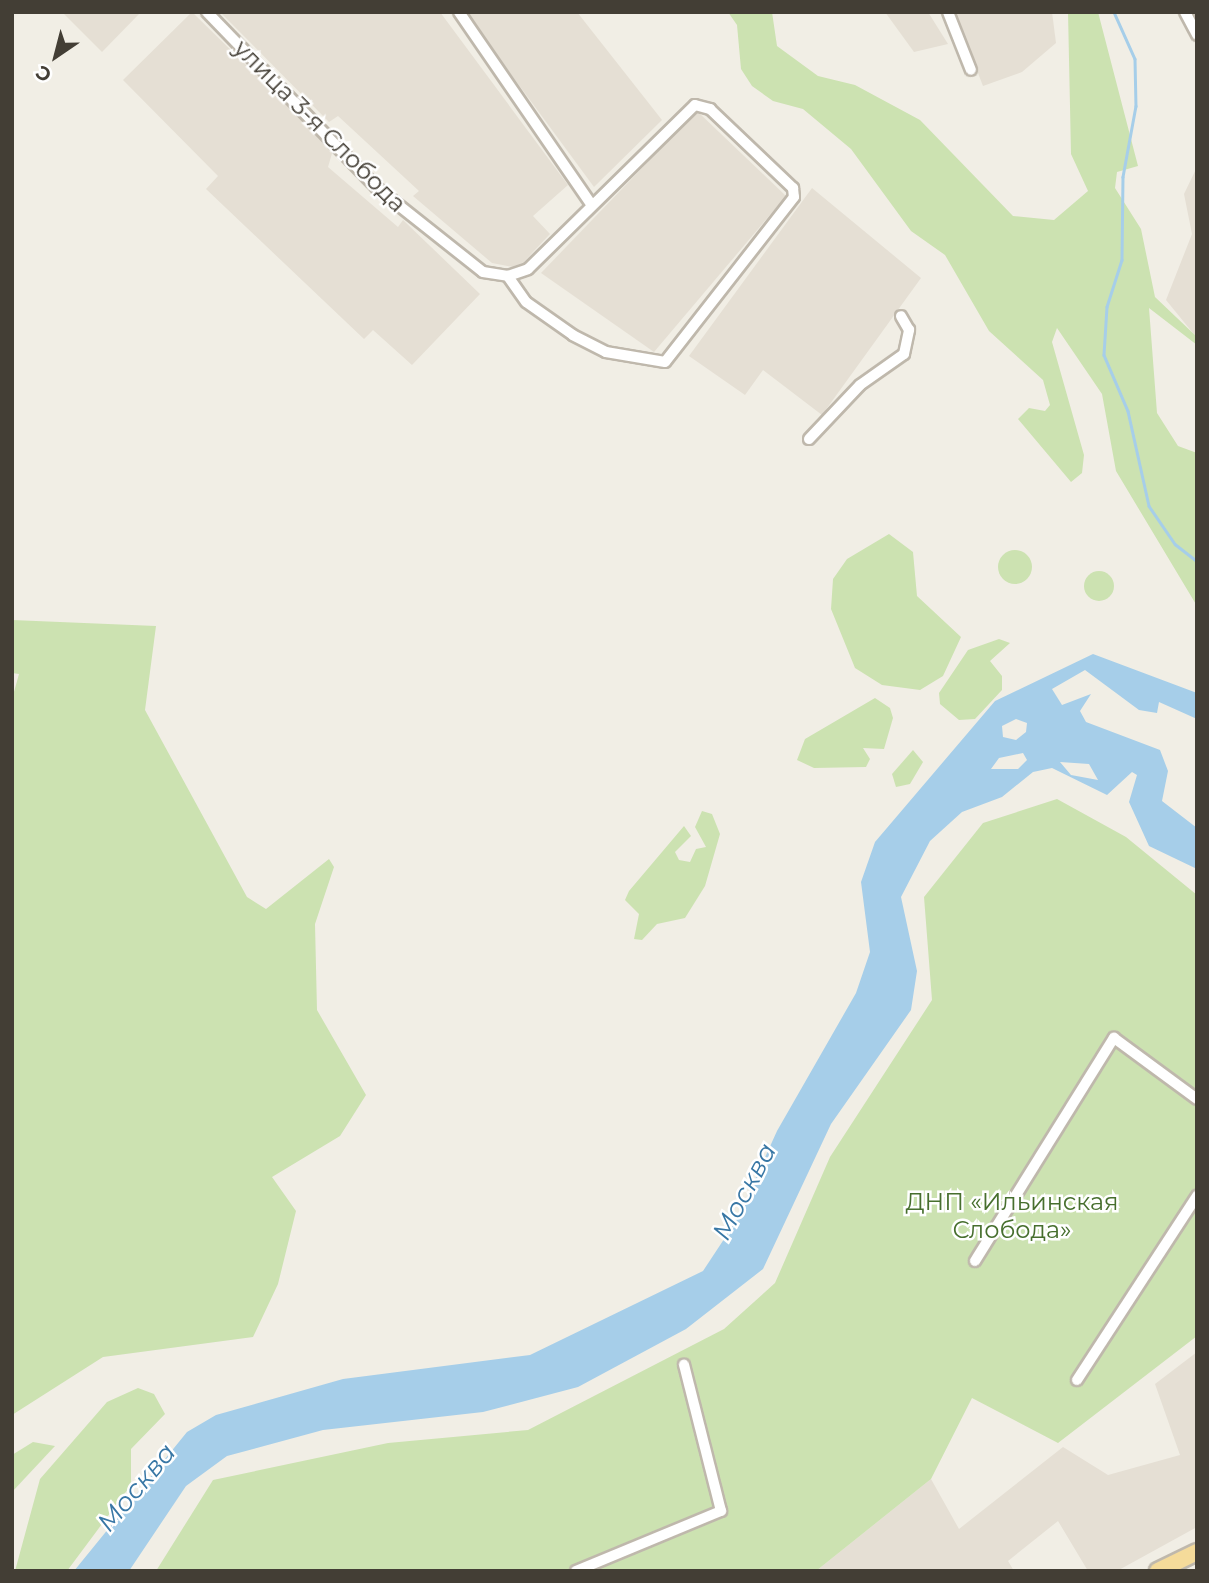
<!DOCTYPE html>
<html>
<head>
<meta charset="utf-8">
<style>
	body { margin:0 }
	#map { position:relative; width:1209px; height:1583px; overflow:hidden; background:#f1eee5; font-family:Montserrat,sans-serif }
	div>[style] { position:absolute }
	.residential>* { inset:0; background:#e5dfd4 }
	.green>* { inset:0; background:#cce2b1 }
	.round { border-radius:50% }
	.water>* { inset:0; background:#a6cee9 }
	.stream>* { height:2.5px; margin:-1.25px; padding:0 1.25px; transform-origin:1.25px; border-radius:1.25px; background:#a6cee9 }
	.roads { filter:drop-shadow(2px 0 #bfb8ac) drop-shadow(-2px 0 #bfb8ac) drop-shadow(0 2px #bfb8ac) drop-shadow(0 -2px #bfb8ac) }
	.minor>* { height:10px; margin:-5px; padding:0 5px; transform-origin:5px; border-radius:5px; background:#fff }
	.primary>* { height:16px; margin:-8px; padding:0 8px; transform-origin:8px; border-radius:8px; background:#f5db9a }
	span { translate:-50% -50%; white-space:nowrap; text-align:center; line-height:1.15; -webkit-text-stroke:5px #fff; paint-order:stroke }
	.street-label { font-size:24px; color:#433e35 }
	.park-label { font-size:24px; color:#476f2e }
	.water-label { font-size:26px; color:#3877a5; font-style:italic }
	.frame { position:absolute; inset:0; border:14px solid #433e35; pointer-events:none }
	.north { position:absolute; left:21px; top:21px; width:70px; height:70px; -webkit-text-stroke:5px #fff; paint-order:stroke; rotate:215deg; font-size:19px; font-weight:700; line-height:28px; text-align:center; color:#433e35 }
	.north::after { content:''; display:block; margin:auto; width:24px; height:32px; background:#433e35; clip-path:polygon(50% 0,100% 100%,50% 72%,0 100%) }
</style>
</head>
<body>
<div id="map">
	<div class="residential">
		<i style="clip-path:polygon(62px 12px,141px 12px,102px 52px)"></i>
		<i style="clip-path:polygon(192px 12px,333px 150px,328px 167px,398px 227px,403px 220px,480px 294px,412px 365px,373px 330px,364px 339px,206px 189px,218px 176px,123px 80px)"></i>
		<i style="clip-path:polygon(220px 12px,440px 12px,568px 185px,533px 216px,550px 234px,518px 268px,492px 263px,413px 196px,419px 191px,338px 116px,329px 122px)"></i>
		<i style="clip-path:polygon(465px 12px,577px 12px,662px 120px,594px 187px)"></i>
		<i style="clip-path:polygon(885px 12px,928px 12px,948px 44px,914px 52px)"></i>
		<i style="clip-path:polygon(954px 12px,1052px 12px,1056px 43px,1022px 72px,983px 86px)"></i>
		<i style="clip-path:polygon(697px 111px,786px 196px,654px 352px,541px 273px)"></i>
		<i style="clip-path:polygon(1197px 167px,1197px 338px,1166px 300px,1192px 234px,1184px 194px)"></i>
		<i style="clip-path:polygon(812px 188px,921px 278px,822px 415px,763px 370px,745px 395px,689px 356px)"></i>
		<i style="clip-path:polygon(1197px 1352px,1197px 1527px,1117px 1571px,1088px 1571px,1058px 1521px,1008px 1561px,1014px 1571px,816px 1571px,931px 1479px,959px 1529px,1063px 1447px,1108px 1475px,1180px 1455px,1155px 1384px)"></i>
	</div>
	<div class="green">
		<i style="clip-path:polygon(728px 12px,772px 12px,777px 46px,818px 76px,855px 85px,920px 120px,1013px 216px,1054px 220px,1088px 191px,1071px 154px,1068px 12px,1098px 12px,1138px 166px,1117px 172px,1115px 188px,1141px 229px,1155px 297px,1197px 337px,1197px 345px,1149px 308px,1157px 413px,1178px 446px,1197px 453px,1197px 606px,1116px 471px,1102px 394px,1057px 328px,1052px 342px,1084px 455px,1082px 473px,1071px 482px,1018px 419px,1029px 408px,1045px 411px,1050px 405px,1043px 380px,989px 331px,945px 255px,911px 231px,851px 149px,803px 109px,773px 101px,752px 86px,741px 69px,737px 25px)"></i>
		<i style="clip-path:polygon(889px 534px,913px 552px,917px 596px,961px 637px,943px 676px,920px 690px,882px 685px,855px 668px,831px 609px,833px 579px,847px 559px)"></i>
		<i class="round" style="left:998px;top:550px;width:34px;height:34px"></i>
		<i class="round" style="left:1084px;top:571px;width:30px;height:30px"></i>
		<i style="clip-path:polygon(12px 620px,156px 626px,145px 710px,247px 897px,266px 909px,329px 859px,334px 867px,315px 924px,317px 1010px,366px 1095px,340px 1136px,272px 1177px,296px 1211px,278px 1284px,253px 1337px,103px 1357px,12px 1415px,12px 699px,19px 674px,12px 673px)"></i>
		<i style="clip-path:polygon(999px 639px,1010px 643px,990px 661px,1002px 676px,1002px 690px,975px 719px,959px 720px,940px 704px,939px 693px,968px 650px)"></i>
		<i style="clip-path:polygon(875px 698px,890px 708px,893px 718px,884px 749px,863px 748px,870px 759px,866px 767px,814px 768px,797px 760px,805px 739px)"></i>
		<i style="clip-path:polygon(913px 750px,923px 762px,910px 784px,896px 787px,892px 774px)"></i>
		<i style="clip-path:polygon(1057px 799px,1126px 837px,1197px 895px,1197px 1336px,1058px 1443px,972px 1398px,931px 1479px,816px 1571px,156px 1571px,213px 1480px,388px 1443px,528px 1430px,724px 1329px,775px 1283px,830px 1157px,932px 1000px,924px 897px,983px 823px)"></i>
		<i style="clip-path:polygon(702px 811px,712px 814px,720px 834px,705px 886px,685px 918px,657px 924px,642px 940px,634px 939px,639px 914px,625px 900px,629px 891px,684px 826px,691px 836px,675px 852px,679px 860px,690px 862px,696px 849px,706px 847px,695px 827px)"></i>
		<i style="clip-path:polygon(138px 1388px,154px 1394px,165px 1414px,131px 1449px,131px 1485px,67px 1571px,15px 1571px,40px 1479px,107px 1402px)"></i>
		<i style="clip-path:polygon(33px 1442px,55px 1446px,12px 1492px,12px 1455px)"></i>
	</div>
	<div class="water">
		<i style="clip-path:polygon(evenodd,1093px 654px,1197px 693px,1197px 719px,1159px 702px,1157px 713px,1139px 710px,1085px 670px,1052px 689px,1062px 705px,1091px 694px,1080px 711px,1086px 722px,1160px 750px,1168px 771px,1162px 801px,1197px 828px,1197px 869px,1149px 846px,1129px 802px,1137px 775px,1132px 772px,1107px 795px,1052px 768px,1033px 772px,1002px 797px,962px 812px,930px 841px,901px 897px,917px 971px,911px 1010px,831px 1124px,763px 1269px,686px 1329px,578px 1387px,483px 1412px,323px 1430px,227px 1456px,186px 1486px,129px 1571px,74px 1571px,187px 1432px,216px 1415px,343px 1379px,530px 1355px,703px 1271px,736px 1221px,777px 1131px,856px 993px,870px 952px,861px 882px,875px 842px,995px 701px,1093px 654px,1016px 719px,1027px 723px,1026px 732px,1016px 740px,1003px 737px,1002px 726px,1016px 719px,1093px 654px,1023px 753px,1027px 760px,1018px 769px,991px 769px,999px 758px,1023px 753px,1093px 654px,1060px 762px,1089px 764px,1098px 780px,1071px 775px,1060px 762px)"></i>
	</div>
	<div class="stream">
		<i style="left:1114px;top:12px;width:51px;rotate:65.9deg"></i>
		<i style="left:1135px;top:59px;width:47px;rotate:88.8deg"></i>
		<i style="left:1136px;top:106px;width:72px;rotate:100.4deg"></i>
		<i style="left:1123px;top:177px;width:83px;rotate:90.7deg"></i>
		<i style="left:1122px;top:260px;width:49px;rotate:107.7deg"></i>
		<i style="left:1107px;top:307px;width:48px;rotate:93.6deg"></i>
		<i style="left:1104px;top:355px;width:61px;rotate:66.8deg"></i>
		<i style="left:1128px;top:411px;width:97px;rotate:77.5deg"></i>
		<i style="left:1149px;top:506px;width:46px;rotate:55.6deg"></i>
		<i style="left:1175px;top:544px;width:28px;rotate:38deg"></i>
	</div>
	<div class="roads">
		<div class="minor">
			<i style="left:207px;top:12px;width:245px;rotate:46deg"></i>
			<i style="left:377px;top:188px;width:135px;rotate:38.4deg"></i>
			<i style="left:483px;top:272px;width:25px;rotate:9deg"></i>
			<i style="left:508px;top:276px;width:21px;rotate:-19deg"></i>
			<i style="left:528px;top:269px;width:234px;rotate:-44.5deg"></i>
			<i style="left:695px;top:105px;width:16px;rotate:15deg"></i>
			<i style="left:710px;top:109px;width:115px;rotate:43.6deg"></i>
			<i style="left:793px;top:188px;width:9px;rotate:84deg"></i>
			<i style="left:794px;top:197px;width:209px;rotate:128deg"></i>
			<i style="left:665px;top:362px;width:60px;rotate:-170.4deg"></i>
			<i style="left:606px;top:352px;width:37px;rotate:-153deg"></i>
			<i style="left:573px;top:335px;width:57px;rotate:-144.9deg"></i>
			<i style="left:526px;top:302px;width:32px;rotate:-125deg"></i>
			<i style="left:459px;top:12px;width:233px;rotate:55.5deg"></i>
			<i style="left:948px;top:12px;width:62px;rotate:68.4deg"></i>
			<i style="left:1185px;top:12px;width:26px;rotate:62deg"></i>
			<i style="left:809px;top:439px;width:74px;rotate:-46.6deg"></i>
			<i style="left:860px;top:385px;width:54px;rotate:-35.2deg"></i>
			<i style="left:904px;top:354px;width:25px;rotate:-78deg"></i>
			<i style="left:909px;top:330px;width:16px;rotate:-120deg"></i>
			<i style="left:975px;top:1261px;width:263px;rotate:-58.1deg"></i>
			<i style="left:1114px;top:1038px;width:103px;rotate:36.3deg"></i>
			<i style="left:1077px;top:1380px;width:220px;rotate:-56.9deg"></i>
			<i style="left:576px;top:1571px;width:157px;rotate:-22.5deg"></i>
			<i style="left:721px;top:1511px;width:151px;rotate:-104.2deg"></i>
		</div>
		<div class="primary">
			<i style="left:1158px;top:1571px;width:43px;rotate:-26deg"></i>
		</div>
	</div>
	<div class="street-label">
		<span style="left:320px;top:126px;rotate:45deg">улица 3-я Слобода</span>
	</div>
	<div class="park-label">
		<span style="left:1012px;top:1216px">ДНП «Ильинская<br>Слобода»</span>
	</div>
	<div class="water-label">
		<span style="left:745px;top:1192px;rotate:-62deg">Москва</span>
		<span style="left:137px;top:1488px;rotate:-50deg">Москва</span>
	</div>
	<div class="frame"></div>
	<div class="north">С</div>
</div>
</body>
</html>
